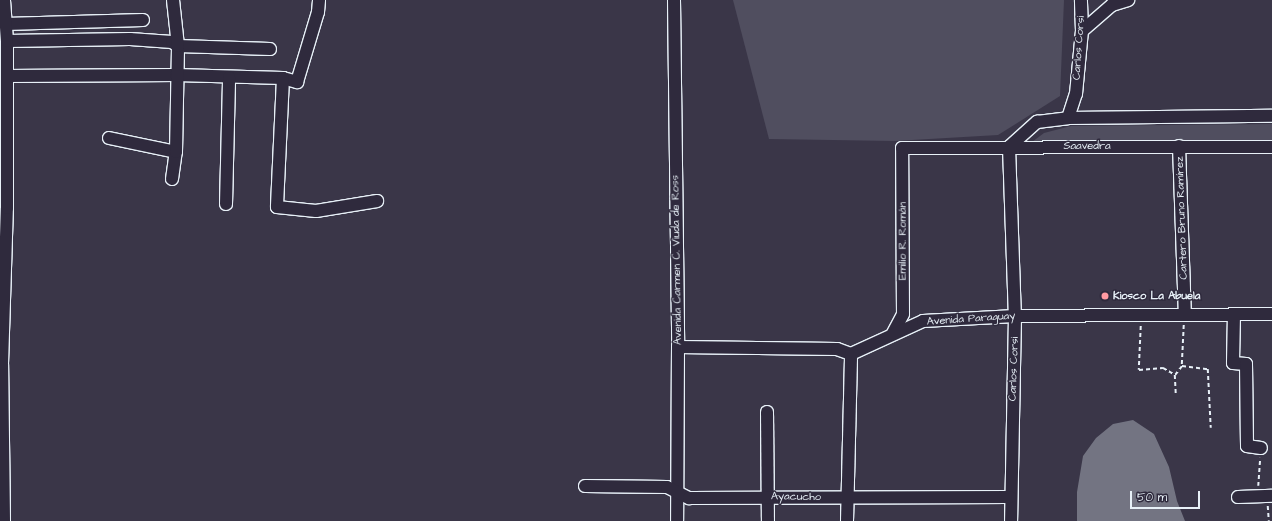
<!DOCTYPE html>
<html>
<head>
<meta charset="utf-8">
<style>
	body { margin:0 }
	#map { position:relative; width:1272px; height:521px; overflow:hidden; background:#3a3648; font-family:"Architects Daughter",sans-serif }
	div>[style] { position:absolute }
	.green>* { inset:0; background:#504e5f }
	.water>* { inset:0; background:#737482 }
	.path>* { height:1.5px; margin-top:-0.75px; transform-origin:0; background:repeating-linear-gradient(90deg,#e8f1f8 0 4px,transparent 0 7px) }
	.roads { filter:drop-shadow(1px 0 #e8f1f8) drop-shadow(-1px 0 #e8f1f8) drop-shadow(0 1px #e8f1f8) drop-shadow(0 -1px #e8f1f8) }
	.minor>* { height:12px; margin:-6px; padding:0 6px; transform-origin:6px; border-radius:6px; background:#2f2a3d }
	.dots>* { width:11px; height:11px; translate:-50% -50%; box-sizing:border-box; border:2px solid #2f2a3d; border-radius:50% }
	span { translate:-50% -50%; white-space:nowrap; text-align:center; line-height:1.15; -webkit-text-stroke:3px #2f2a3d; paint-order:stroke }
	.street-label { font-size:11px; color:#e8f1f8 }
	.poi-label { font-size:11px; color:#e8f1f8; font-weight:700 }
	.left { translate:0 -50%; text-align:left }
	.scale { position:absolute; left:1130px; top:491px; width:70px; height:18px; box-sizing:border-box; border:2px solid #e8f1f8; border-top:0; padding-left:5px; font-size:12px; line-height:14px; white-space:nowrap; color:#e8f1f8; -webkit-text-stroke:3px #2f2a3d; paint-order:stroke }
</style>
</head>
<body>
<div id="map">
	<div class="green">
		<i style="clip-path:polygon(733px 0,1064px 0,1060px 96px,998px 135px,895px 141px,769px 139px)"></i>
		<i style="clip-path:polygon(1272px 124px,1272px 140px,1032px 142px,1044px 133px,1071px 126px)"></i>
	</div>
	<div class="water">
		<i style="clip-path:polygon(1133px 420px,1154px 434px,1169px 467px,1177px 501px,1185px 521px,1077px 521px,1077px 492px,1083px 456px,1096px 438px,1113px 424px)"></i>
	</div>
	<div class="path">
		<i style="left:1184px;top:325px;width:41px;rotate:92.8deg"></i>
		<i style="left:1182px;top:366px;width:26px;rotate:7deg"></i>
		<i style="left:1208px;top:369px;width:59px;rotate:87.1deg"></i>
		<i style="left:1141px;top:326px;width:44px;rotate:92.6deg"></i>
		<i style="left:1139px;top:370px;width:24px;rotate:-5deg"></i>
		<i style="left:1163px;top:368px;width:14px;rotate:30deg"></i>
		<i style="left:1175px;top:375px;width:21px;rotate:87deg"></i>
		<i style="left:1175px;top:375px;width:11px;rotate:-52deg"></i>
		<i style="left:1258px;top:486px;width:28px;rotate:-86deg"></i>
		<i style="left:1268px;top:506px;width:15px;rotate:86deg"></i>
	</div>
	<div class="roads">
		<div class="minor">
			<i style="left:674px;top:0;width:347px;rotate:89.3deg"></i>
			<i style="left:678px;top:347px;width:174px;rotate:90.3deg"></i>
			<i style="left:5px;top:24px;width:138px;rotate:-1.7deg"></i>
			<i style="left:1082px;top:31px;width:40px;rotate:-41deg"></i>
			<i style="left:1112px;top:5px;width:17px;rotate:-17deg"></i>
			<i style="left:7px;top:41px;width:123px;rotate:-0.9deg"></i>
			<i style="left:130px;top:39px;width:42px;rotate:4.1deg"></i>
			<i style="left:172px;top:42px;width:7px;rotate:34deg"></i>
			<i style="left:178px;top:46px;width:92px;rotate:1.9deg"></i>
			<i style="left:7px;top:76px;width:169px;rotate:-0.3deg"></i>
			<i style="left:176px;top:75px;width:107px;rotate:1.6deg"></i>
			<i style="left:283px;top:78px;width:15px;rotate:16deg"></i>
			<i style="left:297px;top:82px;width:73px;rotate:-73.3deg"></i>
			<i style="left:318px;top:12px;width:12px;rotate:-85deg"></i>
			<i style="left:283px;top:78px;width:129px;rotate:92.7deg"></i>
			<i style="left:277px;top:207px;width:39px;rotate:6deg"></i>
			<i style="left:316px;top:211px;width:62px;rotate:-9.3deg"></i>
			<i style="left:1068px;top:118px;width:25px;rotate:-72deg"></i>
			<i style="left:1076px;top:94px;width:63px;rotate:-84.6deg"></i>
			<i style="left:1082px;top:31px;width:31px;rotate:-92deg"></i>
			<i style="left:109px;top:138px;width:68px;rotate:11.8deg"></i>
			<i style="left:1179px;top:146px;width:168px;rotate:88deg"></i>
			<i style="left:1009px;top:147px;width:169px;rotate:88deg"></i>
			<i style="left:1015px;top:316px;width:205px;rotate:91.1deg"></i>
			<i style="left:1009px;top:147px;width:38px;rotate:-42deg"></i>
			<i style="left:1037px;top:122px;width:31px;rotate:-7deg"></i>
			<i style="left:1068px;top:118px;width:204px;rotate:-0.6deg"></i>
			<i style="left:172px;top:179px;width:27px;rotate:-82deg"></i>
			<i style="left:176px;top:152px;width:106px;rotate:-88.9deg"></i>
			<i style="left:178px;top:46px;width:46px;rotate:-96.2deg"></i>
			<i style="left:226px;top:204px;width:127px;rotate:-88.6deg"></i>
			<i style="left:1234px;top:314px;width:49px;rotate:91.2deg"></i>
			<i style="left:1233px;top:363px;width:13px;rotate:4deg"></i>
			<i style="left:1246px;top:364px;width:82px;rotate:89.3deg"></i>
			<i style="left:1247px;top:446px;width:14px;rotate:8deg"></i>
			<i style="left:893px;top:333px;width:21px;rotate:-62deg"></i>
			<i style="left:903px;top:314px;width:166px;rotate:-90.3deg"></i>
			<i style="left:902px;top:148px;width:370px;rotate:-0.2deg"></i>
			<i style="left:678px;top:347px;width:159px;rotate:0.7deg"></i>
			<i style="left:837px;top:349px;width:15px;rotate:20deg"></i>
			<i style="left:851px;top:354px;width:79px;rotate:-24.6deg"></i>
			<i style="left:923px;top:321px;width:92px;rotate:-3.1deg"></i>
			<i style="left:1015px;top:316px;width:257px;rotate:-0.4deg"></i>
			<i style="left:767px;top:412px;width:109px;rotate:89.5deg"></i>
			<i style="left:585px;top:486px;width:82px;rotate:0.7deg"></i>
			<i style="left:667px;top:487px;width:25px;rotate:27deg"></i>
			<i style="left:689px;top:498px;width:321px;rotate:-0.2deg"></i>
			<i style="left:1238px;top:497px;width:34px;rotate:-2deg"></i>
			<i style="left:4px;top:521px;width:157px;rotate:-90.7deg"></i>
			<i style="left:2px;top:364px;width:156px;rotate:-88.2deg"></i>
			<i style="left:7px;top:208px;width:167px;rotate:-90deg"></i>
			<i style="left:7px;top:41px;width:41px;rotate:-94.2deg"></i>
			<i style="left:847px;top:521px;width:167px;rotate:-88.6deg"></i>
		</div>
	</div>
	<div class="dots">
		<i style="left:1105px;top:296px;background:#ff9aa2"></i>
	</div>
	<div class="street-label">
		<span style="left:1079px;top:48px;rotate:-86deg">Carlos Corsi</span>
		<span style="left:1087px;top:146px">Saavedra</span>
		<span style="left:1182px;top:218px;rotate:-92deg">Cartero Bruno Ramírez</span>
		<span style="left:903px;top:241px;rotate:-90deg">Emilio R. Román</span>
		<span style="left:677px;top:260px;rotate:-91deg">Avenida Carmen C. Viuda de Ross</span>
		<span style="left:971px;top:319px;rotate:-4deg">Avenida Paraguay</span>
		<span style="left:1014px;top:369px;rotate:-88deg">Carlos Corsi</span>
		<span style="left:796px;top:497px;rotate:1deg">Ayacucho</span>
	</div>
	<div class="poi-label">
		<span class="left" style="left:1113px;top:296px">Kiosco La Abuela</span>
	</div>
	<div class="scale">50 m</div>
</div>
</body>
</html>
